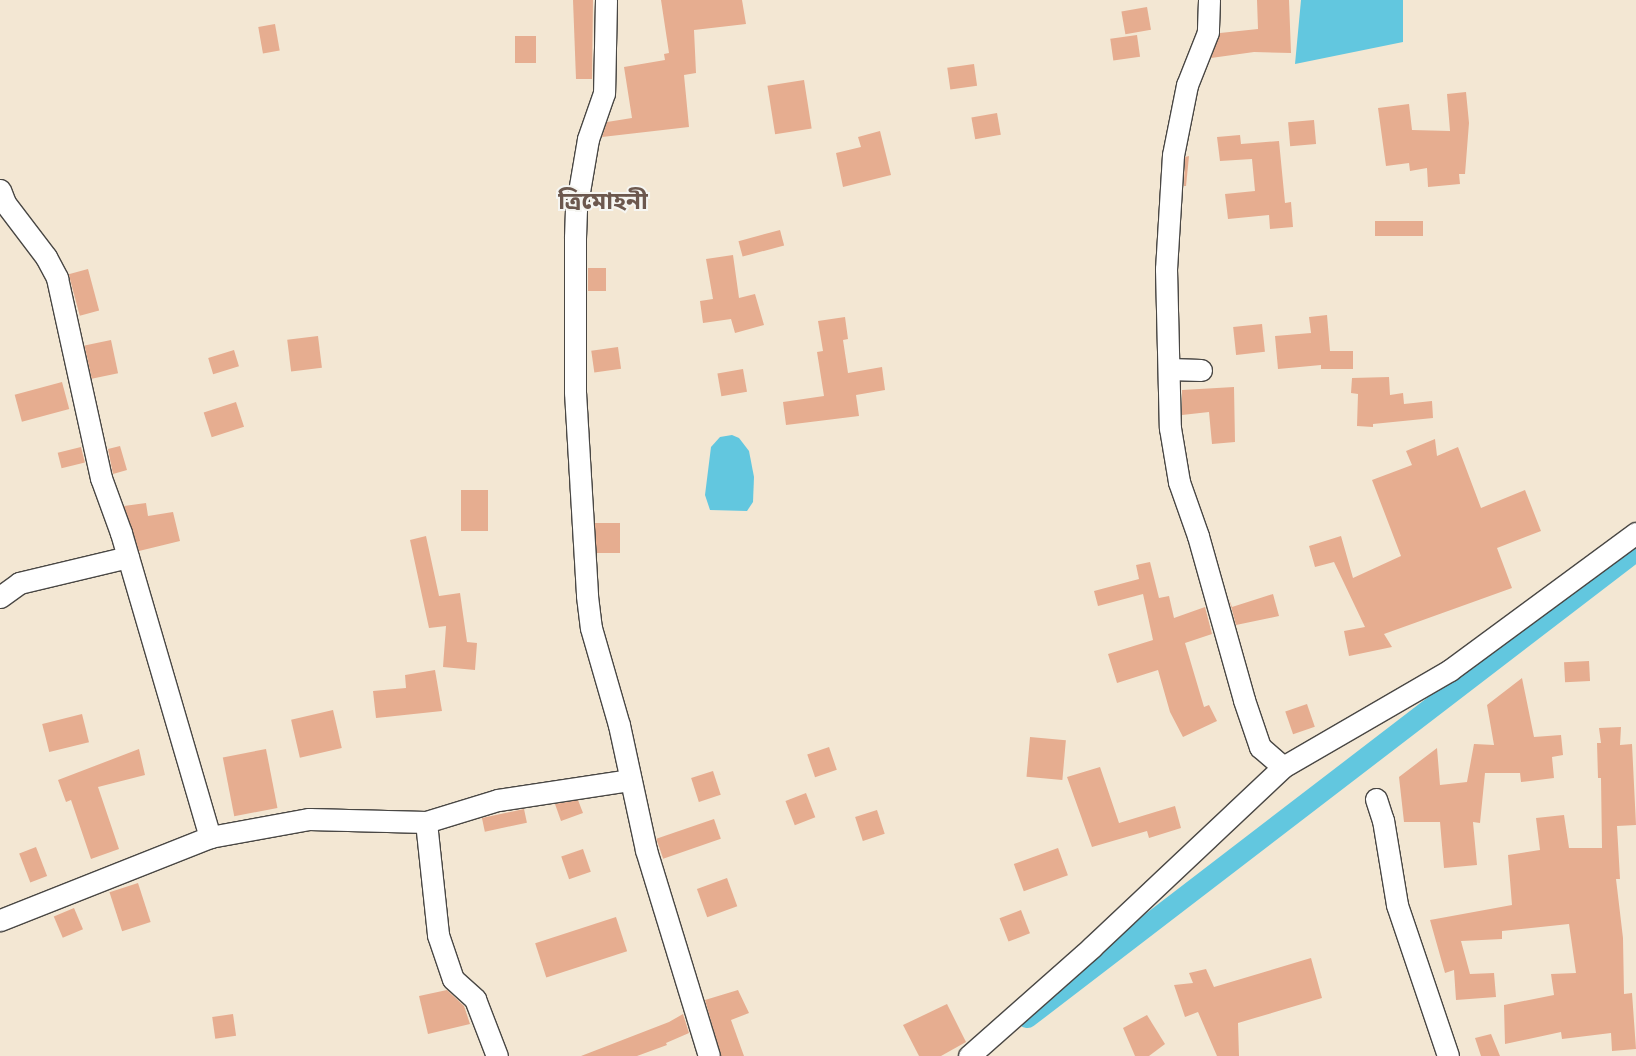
<!DOCTYPE html>
<html>
<head>
<meta charset="utf-8">
<style>
	body { margin:0 }
	#map { position:relative; width:1636px; height:1056px; overflow:hidden; background:#f3e7d3; font-family:"Architects Daughter","Noto Sans Bengali",sans-serif }
	div>[style] { position:absolute }
	.water>* { inset:0; background:#62c7df }
	.canal>* { height:21px; margin:-10.5px; padding:0 10.5px; transform-origin:10.5px; border-radius:10.5px; background:#62c7df }
	.building>* { inset:0; background:#e6ad90; transform-origin:0 0 }
	.roads { filter:drop-shadow(1px 0 #494744) drop-shadow(-1px 0 #494744) drop-shadow(0 1px #494744) drop-shadow(0 -1px #494744) }
	.minor>* { height:21px; margin:-10.5px; padding:0 10.5px; transform-origin:10.5px; border-radius:10.5px; background:#fff }
	span { translate:-50% -50%; white-space:nowrap; text-align:center; line-height:1.15; -webkit-text-stroke:4px #f6f6f2; paint-order:stroke }
	.district-label { font-size:24px; color:#6c584e; font-weight:700 }
</style>
</head>
<body>
<div id="map">
	<div class="water">
		<i style="clip-path:polygon(1301px 0,1403px 0,1403px 42px,1295px 64px)"></i>
		<i style="clip-path:polygon(732px 435px,739px 438px,749px 451px,754px 477px,753px 502px,747px 511px,710px 510px,705px 495px,711px 447px,720px 437px)"></i>
	</div>
	<div class="canal">
		<i style="left:1027px;top:1017px;width:767px;rotate:-37.48deg"></i>
	</div>
	<div class="building">
		<i style="clip-path:polygon(573px 0,593px 0,592px 79px,576px 79px)"></i>
		<i style="clip-path:polygon(661px 0,742px 0,746px 24px,694px 30px,696px 73px,684px 75px,689px 127px,602px 137px,607px 122px,632px 118px,624px 67px,665px 60px,664px 54px,669px 53px)"></i>
		<i style="clip-path:polygon(1257px 0,1289px 0,1291px 53px,1254px 52px,1211px 58px,1220px 33px,1258px 29px)"></i>
		<i style="left:1147px;top:7px;width:23px;height:26px;rotate:80deg"></i>
		<i style="left:275px;top:24px;width:27px;height:17px;rotate:80deg"></i>
		<i style="left:1137px;top:35px;width:22px;height:27px;rotate:82deg"></i>
		<i style="left:515px;top:36px;width:21px;height:27px"></i>
		<i style="left:974px;top:64px;width:22px;height:27px;rotate:82deg"></i>
		<i style="left:804px;top:80px;width:49px;height:37px;rotate:81deg"></i>
		<i style="clip-path:polygon(1466px 92px,1469px 123px,1465px 174px,1459px 174px,1460px 184px,1428px 187px,1427px 168px,1410px 171px,1409px 163px,1386px 166px,1378px 108px,1409px 104px,1412px 130px,1450px 131px,1447px 94px)"></i>
		<i style="left:997px;top:113px;width:22px;height:26px;rotate:80deg"></i>
		<i style="left:1314px;top:120px;width:24px;height:26px;rotate:85deg"></i>
		<i style="clip-path:polygon(880px 131px,891px 175px,843px 187px,836px 153px,861px 147px,858px 137px)"></i>
		<i style="clip-path:polygon(1240px 135px,1241px 144px,1279px 141px,1285px 203px,1291px 202px,1293px 227px,1270px 229px,1269px 215px,1228px 219px,1225px 194px,1255px 191px,1252px 159px,1220px 161px,1217px 137px)"></i>
		<i style="clip-path:polygon(1189px 156px,1186px 186px,1184px 186px,1185px 157px)"></i>
		<i style="left:1423px;top:221px;width:15px;height:48px;rotate:90deg"></i>
		<i style="left:780px;top:230px;width:16px;height:43px;rotate:75deg"></i>
		<i style="clip-path:polygon(733px 255px,739px 298px,755px 294px,764px 325px,735px 333px,731px 319px,703px 323px,700px 301px,713px 299px,706px 259px)"></i>
		<i style="left:588px;top:268px;width:18px;height:23px"></i>
		<i style="left:88px;top:269px;width:43px;height:20px;rotate:75deg"></i>
		<i style="clip-path:polygon(1327px 315px,1330px 351px,1353px 351px,1353px 369px,1321px 369px,1321px 365px,1278px 369px,1275px 336px,1311px 333px,1309px 317px)"></i>
		<i style="clip-path:polygon(845px 317px,848px 339px,843px 340px,848px 373px,882px 367px,885px 390px,856px 395px,859px 416px,786px 425px,783px 402px,824px 396px,817px 352px,823px 351px,818px 321px)"></i>
		<i style="left:1262px;top:324px;width:28px;height:29px;rotate:84deg"></i>
		<i style="left:318px;top:336px;width:32px;height:31px;rotate:83deg"></i>
		<i style="left:111px;top:340px;width:34px;height:27px;rotate:78deg"></i>
		<i style="left:618px;top:347px;width:22px;height:27px;rotate:82deg"></i>
		<i style="left:234px;top:350px;width:17px;height:27px;rotate:73deg"></i>
		<i style="left:743px;top:369px;width:23px;height:26px;rotate:80deg"></i>
		<i style="clip-path:polygon(1389px 377px,1390px 395px,1403px 393px,1404px 404px,1432px 401px,1433px 418px,1373px 424px,1373px 427px,1357px 426px,1358px 394px,1351px 393px,1352px 378px)"></i>
		<i style="left:62px;top:382px;width:28px;height:49px;rotate:75deg"></i>
		<i style="clip-path:polygon(1234px 387px,1235px 442px,1212px 444px,1209px 412px,1182px 415px,1182px 390px)"></i>
		<i style="left:236px;top:402px;width:26px;height:34px;rotate:72deg"></i>
		<i style="clip-path:polygon(1435px 439px,1437px 456px,1458px 447px,1481px 508px,1525px 490px,1541px 531px,1497px 548px,1512px 588px,1384px 634px,1392px 647px,1349px 656px,1344px 631px,1365px 627px,1334px 562px,1315px 567px,1309px 546px,1341px 536px,1353px 578px,1401px 556px,1372px 480px,1412px 465px,1406px 451px)"></i>
		<i style="clip-path:polygon(120px 446px,127px 470px,113px 474px,108px 449px)"></i>
		<i style="left:81px;top:447px;width:16px;height:24px;rotate:76deg"></i>
		<i style="left:461px;top:490px;width:27px;height:41px"></i>
		<i style="clip-path:polygon(146px 503px,148px 516px,173px 512px,180px 541px,139px 551px,124px 506px)"></i>
		<i style="left:595px;top:523px;width:25px;height:30px"></i>
		<i style="clip-path:polygon(426px 536px,439px 596px,460px 593px,467px 642px,477px 643px,475px 670px,443px 667px,446px 626px,429px 628px,410px 540px)"></i>
		<i style="clip-path:polygon(1150px 562px,1159px 598px,1169px 596px,1174px 618px,1205px 607px,1212px 634px,1185px 643px,1204px 707px,1209px 705px,1217px 721px,1183px 737px,1170px 712px,1158px 670px,1117px 683px,1108px 654px,1153px 640px,1143px 594px,1098px 606px,1094px 591px,1139px 579px,1136px 565px)"></i>
		<i style="clip-path:polygon(1273px 594px,1279px 616px,1236px 625px,1229px 599px,1232px 607px)"></i>
		<i style="left:1589px;top:661px;width:20px;height:25px;rotate:87deg"></i>
		<i style="clip-path:polygon(435px 670px,442px 711px,376px 718px,373px 691px,406px 688px,405px 675px)"></i>
		<i style="clip-path:polygon(1522px 678px,1534px 737px,1561px 735px,1563px 755px,1552px 757px,1554px 778px,1521px 782px,1520px 773px,1485px 773px,1480px 823px,1473px 822px,1477px 865px,1444px 868px,1440px 822px,1404px 822px,1399px 777px,1437px 748px,1440px 785px,1467px 782px,1474px 744px,1494px 745px,1487px 705px)"></i>
		<i style="left:1307px;top:704px;width:24px;height:23px;rotate:71deg"></i>
		<i style="left:333px;top:710px;width:39px;height:43px;rotate:77deg"></i>
		<i style="left:82px;top:714px;width:29px;height:41px;rotate:76deg"></i>
		<i style="clip-path:polygon(1621px 727px,1620px 745px,1632px 744px,1636px 825px,1617px 826px,1620px 879px,1616px 879px,1623px 938px,1624px 994px,1632px 993px,1636px 1049px,1612px 1051px,1611px 1033px,1562px 1039px,1561px 1032px,1505px 1044px,1504px 1005px,1554px 995px,1551px 974px,1576px 973px,1569px 924px,1502px 931px,1502px 939px,1461px 941px,1470px 974px,1494px 973px,1496px 997px,1456px 1000px,1454px 970px,1445px 973px,1430px 920px,1512px 905px,1508px 855px,1540px 850px,1536px 818px,1564px 815px,1569px 848px,1602px 848px,1601px 778px,1598px 778px,1597px 743px,1601px 743px,1599px 728px)"></i>
		<i style="left:1030px;top:737px;width:36px;height:40px;rotate:5deg"></i>
		<i style="left:829px;top:747px;width:24px;height:23px;rotate:71deg"></i>
		<i style="clip-path:polygon(139px 749px,145px 775px,98px 787px,119px 849px,91px 859px,71px 800px,66px 802px,58px 780px)"></i>
		<i style="left:266px;top:749px;width:60px;height:44px;rotate:79deg"></i>
		<i style="clip-path:polygon(1100px 767px,1119px 823px,1175px 806px,1181px 828px,1149px 838px,1147px 831px,1092px 847px,1067px 777px)"></i>
		<i style="left:713px;top:771px;width:25px;height:23px;rotate:72deg"></i>
		<i style="left:806px;top:793px;width:26px;height:22px;rotate:69deg"></i>
		<i style="clip-path:polygon(578px 800px,583px 813px,561px 821px,555px 804px)"></i>
		<i style="left:524px;top:809px;width:14px;height:43px;rotate:78deg"></i>
		<i style="left:877px;top:810px;width:25px;height:23px;rotate:72deg"></i>
		<i style="left:714px;top:819px;width:21px;height:61px;rotate:71deg"></i>
		<i style="left:36px;top:847px;width:31px;height:18px;rotate:69deg"></i>
		<i style="left:1058px;top:848px;width:29px;height:47px;rotate:70deg"></i>
		<i style="left:583px;top:849px;width:24px;height:23px;rotate:71deg"></i>
		<i style="left:727px;top:878px;width:30px;height:32px;rotate:70deg"></i>
		<i style="left:138px;top:883px;width:41px;height:30px;rotate:72deg"></i>
		<i style="left:74px;top:908px;width:23px;height:22px;rotate:67deg"></i>
		<i style="left:1021px;top:910px;width:25px;height:23px;rotate:69deg"></i>
		<i style="left:616px;top:917px;width:36px;height:85px;rotate:72deg"></i>
		<i style="clip-path:polygon(1311px 958px,1322px 998px,1238px 1023px,1239px 1056px,1217px 1056px,1198px 1012px,1185px 1017px,1174px 985px,1193px 983px,1189px 973px,1206px 969px,1214px 987px)"></i>
		<i style="clip-path:polygon(447px 990px,464px 1006px,470px 1024px,428px 1034px,419px 996px)"></i>
		<i style="clip-path:polygon(738px 990px,749px 1013px,731px 1020px,744px 1056px,721px 1056px,705px 1000px)"></i>
		<i style="clip-path:polygon(947px 1004px,966px 1042px,941px 1056px,919px 1056px,903px 1025px)"></i>
		<i style="left:233px;top:1014px;width:22px;height:21px;rotate:82deg"></i>
		<i style="clip-path:polygon(683px 1014px,689px 1033px,666px 1043px,667px 1045px,637px 1056px,581px 1056px,669px 1022px)"></i>
		<i style="clip-path:polygon(1147px 1015px,1165px 1044px,1149px 1056px,1135px 1056px,1123px 1028px)"></i>
		<i style="clip-path:polygon(1491px 1034px,1500px 1056px,1481px 1056px,1475px 1038px)"></i>
	</div>
	<div class="roads">
		<div class="minor">
			<i style="left:606px;top:0;width:93px;rotate:91.2deg"></i>
			<i style="left:604px;top:93px;width:49px;rotate:109.2deg"></i>
			<i style="left:588px;top:139px;width:71px;rotate:99.7deg"></i>
			<i style="left:576px;top:209px;width:28px;rotate:92deg"></i>
			<i style="left:575px;top:237px;width:155px;rotate:90deg"></i>
			<i style="left:575px;top:392px;width:204px;rotate:86.6deg"></i>
			<i style="left:587px;top:596px;width:32px;rotate:83deg"></i>
			<i style="left:591px;top:628px;width:101px;rotate:73.9deg"></i>
			<i style="left:619px;top:725px;width:128px;rotate:77.8deg"></i>
			<i style="left:646px;top:850px;width:215px;rotate:73deg"></i>
			<i style="left:1209px;top:0;width:32px;rotate:92deg"></i>
			<i style="left:1208px;top:32px;width:57px;rotate:111.6deg"></i>
			<i style="left:1187px;top:85px;width:71px;rotate:101.3deg"></i>
			<i style="left:1173px;top:155px;width:114px;rotate:93.5deg"></i>
			<i style="left:1166px;top:269px;width:159px;rotate:88.6deg"></i>
			<i style="left:1170px;top:428px;width:55px;rotate:80.5deg"></i>
			<i style="left:1179px;top:482px;width:57px;rotate:70.6deg"></i>
			<i style="left:1198px;top:536px;width:170px;rotate:74.3deg"></i>
			<i style="left:1244px;top:700px;width:50px;rotate:71.2deg"></i>
			<i style="left:1260px;top:747px;width:30px;rotate:41deg"></i>
			<i style="left:0;top:190px;width:14px;rotate:69deg"></i>
			<i style="left:5px;top:203px;width:68px;rotate:52.8deg"></i>
			<i style="left:46px;top:257px;width:24px;rotate:62deg"></i>
			<i style="left:57px;top:278px;width:205px;rotate:77.6deg"></i>
			<i style="left:101px;top:478px;width:59px;rotate:70deg"></i>
			<i style="left:121px;top:533px;width:317px;rotate:73.7deg"></i>
			<i style="left:210px;top:837px;width:226px;rotate:158.4deg"></i>
			<i style="left:1169px;top:369px;width:32px;rotate:2deg"></i>
			<i style="left:0;top:597px;width:24px;rotate:-36deg"></i>
			<i style="left:19px;top:583px;width:112px;rotate:-13.4deg"></i>
			<i style="left:1376px;top:799px;width:22px;rotate:72deg"></i>
			<i style="left:1383px;top:820px;width:86px;rotate:80.6deg"></i>
			<i style="left:1397px;top:905px;width:159px;rotate:71.3deg"></i>
			<i style="left:426px;top:822px;width:114px;rotate:83.9deg"></i>
			<i style="left:438px;top:935px;width:46px;rotate:71.2deg"></i>
			<i style="left:453px;top:979px;width:30px;rotate:42deg"></i>
			<i style="left:475px;top:999px;width:61px;rotate:68.9deg"></i>
			<i style="left:210px;top:837px;width:101px;rotate:-10.3deg"></i>
			<i style="left:309px;top:819px;width:117px;rotate:1.5deg"></i>
			<i style="left:426px;top:822px;width:75px;rotate:-17deg"></i>
			<i style="left:498px;top:800px;width:134px;rotate:-8.6deg"></i>
			<i style="left:969px;top:1056px;width:164px;rotate:-41.5deg"></i>
			<i style="left:1092px;top:947px;width:262px;rotate:-43.3deg"></i>
			<i style="left:1283px;top:767px;width:193px;rotate:-30.1deg"></i>
			<i style="left:1450px;top:670px;width:231px;rotate:-36.4deg"></i>
		</div>
	</div>
	<div class="district-label">
		<span style="left:603px;top:203px">ত্রিমোহনী</span>
	</div>
</div>
</body>
</html>
